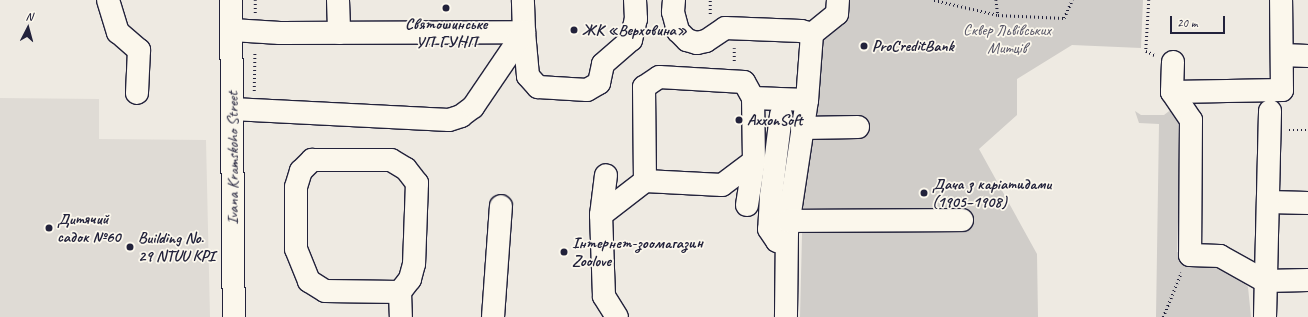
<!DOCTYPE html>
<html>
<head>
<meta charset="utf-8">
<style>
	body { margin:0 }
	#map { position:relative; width:1308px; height:317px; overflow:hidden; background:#eeeae2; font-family:Caveat,sans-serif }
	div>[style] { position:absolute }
	.built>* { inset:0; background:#dfdbd5 }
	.green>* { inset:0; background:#d0cdc9 }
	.path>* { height:2.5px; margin-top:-1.25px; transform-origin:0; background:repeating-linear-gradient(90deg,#22223b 0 1px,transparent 0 4px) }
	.roads { filter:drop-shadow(1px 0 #22223b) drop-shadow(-1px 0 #22223b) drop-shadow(0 1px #22223b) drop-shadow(0 -1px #22223b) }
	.minor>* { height:22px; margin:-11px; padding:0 11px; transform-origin:11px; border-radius:11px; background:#fbf7ec }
	.dots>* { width:11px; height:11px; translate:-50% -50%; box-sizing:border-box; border:2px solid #fbf7ec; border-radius:50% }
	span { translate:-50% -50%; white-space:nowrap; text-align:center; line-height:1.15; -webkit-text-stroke:3.5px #fbf7ec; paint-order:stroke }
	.poi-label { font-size:16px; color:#22223b; font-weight:700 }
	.left { translate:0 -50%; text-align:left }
	.park-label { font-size:16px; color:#565566 }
	.street-label { font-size:16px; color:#22223b }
	.north { position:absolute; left:8px; top:8px; width:40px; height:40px; -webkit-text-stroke:3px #fbf7ec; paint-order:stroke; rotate:6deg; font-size:11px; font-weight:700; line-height:16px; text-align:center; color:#22223b }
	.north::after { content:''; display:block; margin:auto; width:14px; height:18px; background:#22223b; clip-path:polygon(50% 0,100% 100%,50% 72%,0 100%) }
	.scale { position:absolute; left:1170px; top:16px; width:55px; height:18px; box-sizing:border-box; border:2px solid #22223b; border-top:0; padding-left:5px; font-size:12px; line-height:14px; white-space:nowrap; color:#22223b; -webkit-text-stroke:3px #fbf7ec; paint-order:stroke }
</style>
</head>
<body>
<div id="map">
	<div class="built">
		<i style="clip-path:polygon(0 98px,99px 99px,99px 139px,206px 140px,210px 317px,0 317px)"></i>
	</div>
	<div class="green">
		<i style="clip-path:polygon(846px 0,1143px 0,1141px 48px,1072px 45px,1017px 79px,1017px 115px,979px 149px,1037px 254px,1038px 317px,800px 317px,805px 113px,812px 34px)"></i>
		<i style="clip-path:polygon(1181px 102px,1190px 148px,1179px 192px,1177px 252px,1225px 263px,1248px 287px,1251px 317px,1156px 317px,1159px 124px,1139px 123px,1135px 111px,1141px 115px,1164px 115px)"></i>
	</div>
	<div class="path">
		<i style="left:934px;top:0;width:66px;rotate:13.2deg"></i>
		<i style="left:998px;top:15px;width:66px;rotate:2.6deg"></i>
		<i style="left:1064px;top:18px;width:20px;rotate:-66deg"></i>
		<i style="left:996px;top:0;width:15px;rotate:82deg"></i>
		<i style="left:1149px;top:0;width:51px;rotate:93.4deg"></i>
		<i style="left:1146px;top:51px;width:10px;rotate:24deg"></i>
		<i style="left:255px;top:13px;width:13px;rotate:-90deg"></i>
		<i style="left:710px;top:14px;width:14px;rotate:-90deg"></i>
		<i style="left:734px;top:61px;width:13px;rotate:-90deg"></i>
		<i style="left:254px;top:91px;width:39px;rotate:-89deg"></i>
		<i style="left:1289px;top:130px;width:19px"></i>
		<i style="left:1163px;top:317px;width:48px;rotate:-67.8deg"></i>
	</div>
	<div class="roads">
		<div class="minor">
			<i style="left:108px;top:0;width:34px;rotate:73deg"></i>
			<i style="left:118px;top:32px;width:28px;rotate:41deg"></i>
			<i style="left:139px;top:50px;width:43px;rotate:92.7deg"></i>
			<i style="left:231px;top:0;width:317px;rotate:89.5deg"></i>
			<i style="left:338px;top:0;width:33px;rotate:88deg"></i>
			<i style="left:674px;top:0;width:12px;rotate:95deg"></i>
			<i style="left:673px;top:12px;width:20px;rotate:75deg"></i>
			<i style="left:678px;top:31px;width:13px;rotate:45deg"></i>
			<i style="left:687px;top:40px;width:10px;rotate:17deg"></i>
			<i style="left:697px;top:43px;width:9px;rotate:-13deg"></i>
			<i style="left:706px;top:41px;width:23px;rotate:-34deg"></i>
			<i style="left:725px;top:28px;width:76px;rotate:2.3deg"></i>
			<i style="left:801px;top:31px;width:11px;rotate:15deg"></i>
			<i style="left:812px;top:34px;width:66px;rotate:94.3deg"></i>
			<i style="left:807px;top:100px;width:134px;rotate:98.6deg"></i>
			<i style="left:787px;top:232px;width:85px;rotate:90.7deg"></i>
			<i style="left:232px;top:30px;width:48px;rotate:3.6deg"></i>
			<i style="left:280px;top:33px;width:244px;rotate:-0.2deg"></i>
			<i style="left:524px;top:32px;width:32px;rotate:-92deg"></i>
			<i style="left:524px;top:32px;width:44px;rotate:84.8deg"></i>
			<i style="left:528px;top:76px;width:15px;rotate:48deg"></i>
			<i style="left:538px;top:87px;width:49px;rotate:3.5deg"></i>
			<i style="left:587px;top:90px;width:14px;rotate:-30deg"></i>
			<i style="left:599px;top:83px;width:19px;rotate:-78deg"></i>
			<i style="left:603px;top:64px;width:37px;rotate:-41deg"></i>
			<i style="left:631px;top:40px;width:22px;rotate:-77deg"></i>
			<i style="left:636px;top:19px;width:19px;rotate:-93deg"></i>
			<i style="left:812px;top:34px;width:32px;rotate:-39deg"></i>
			<i style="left:837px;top:14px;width:14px;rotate:-86deg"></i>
			<i style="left:1282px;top:55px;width:26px;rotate:2deg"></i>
			<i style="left:1173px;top:62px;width:30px;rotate:92deg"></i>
			<i style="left:1172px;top:92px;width:34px;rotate:56deg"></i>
			<i style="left:1191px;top:120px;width:135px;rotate:90.4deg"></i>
			<i style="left:1190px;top:255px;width:30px;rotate:2deg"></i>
			<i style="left:1220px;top:256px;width:51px;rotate:29.1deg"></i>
			<i style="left:1265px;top:281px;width:43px;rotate:-1.3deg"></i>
			<i style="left:1172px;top:92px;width:110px;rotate:-1deg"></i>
			<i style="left:1282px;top:90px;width:90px;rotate:-90.6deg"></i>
			<i style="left:753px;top:98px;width:54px;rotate:2.1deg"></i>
			<i style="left:232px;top:109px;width:217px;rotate:2.9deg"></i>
			<i style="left:449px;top:120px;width:13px;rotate:-18deg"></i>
			<i style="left:461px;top:116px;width:15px;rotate:-37deg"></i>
			<i style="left:473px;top:107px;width:91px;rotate:-55.8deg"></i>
			<i style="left:781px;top:115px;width:82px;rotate:97deg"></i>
			<i style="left:771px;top:196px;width:33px;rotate:93deg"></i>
			<i style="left:769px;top:229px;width:14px;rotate:56deg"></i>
			<i style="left:777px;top:241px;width:9px;rotate:18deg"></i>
			<i style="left:802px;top:128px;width:56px;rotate:-1deg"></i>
			<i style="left:1268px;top:202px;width:40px;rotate:1.4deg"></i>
			<i style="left:747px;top:205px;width:45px;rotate:-81deg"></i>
			<i style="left:754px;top:161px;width:63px;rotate:-90.9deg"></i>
			<i style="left:753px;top:98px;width:18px;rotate:-119deg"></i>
			<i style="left:744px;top:82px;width:85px;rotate:-176.6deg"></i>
			<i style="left:659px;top:77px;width:18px;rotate:146deg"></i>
			<i style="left:644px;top:87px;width:94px;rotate:89.4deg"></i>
			<i style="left:645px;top:181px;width:77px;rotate:3deg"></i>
			<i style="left:722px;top:185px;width:40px;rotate:-37deg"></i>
			<i style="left:601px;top:215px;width:40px;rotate:-82.9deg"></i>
			<i style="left:788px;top:221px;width:174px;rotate:-0.3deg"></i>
			<i style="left:400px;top:292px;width:75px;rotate:-179.2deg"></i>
			<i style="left:325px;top:291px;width:19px;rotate:-148deg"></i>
			<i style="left:309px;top:281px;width:35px;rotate:-112deg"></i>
			<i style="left:296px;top:249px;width:62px;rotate:-90deg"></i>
			<i style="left:296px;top:187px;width:17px;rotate:-73deg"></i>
			<i style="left:301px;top:171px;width:16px;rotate:-45deg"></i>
			<i style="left:312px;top:160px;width:79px"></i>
			<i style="left:391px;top:160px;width:17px;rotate:31deg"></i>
			<i style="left:406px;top:169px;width:18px;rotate:52deg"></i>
			<i style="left:417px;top:183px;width:81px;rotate:92.1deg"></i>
			<i style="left:414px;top:264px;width:16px;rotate:105deg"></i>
			<i style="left:410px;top:279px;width:16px;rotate:128deg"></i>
			<i style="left:400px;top:292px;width:25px;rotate:88deg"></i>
			<i style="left:493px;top:317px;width:111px;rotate:-85.9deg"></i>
			<i style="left:617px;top:317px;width:25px;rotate:-122deg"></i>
			<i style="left:604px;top:296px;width:81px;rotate:-92.1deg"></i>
			<i style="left:601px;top:215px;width:56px;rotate:-37.7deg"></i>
			<i style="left:1265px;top:317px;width:206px;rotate:-88.6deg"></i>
		</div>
	</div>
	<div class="dots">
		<i style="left:446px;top:8px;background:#22223b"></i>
		<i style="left:574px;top:30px;background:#22223b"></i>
		<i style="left:864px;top:46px;background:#22223b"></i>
		<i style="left:739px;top:120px;background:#22223b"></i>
		<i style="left:924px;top:193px;background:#22223b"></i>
		<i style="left:49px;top:228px;background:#22223b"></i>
		<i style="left:130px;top:247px;background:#22223b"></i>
		<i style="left:564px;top:252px;background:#22223b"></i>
	</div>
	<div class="poi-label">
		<span style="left:446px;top:33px">Святошинське<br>УП ГУНП</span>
		<span class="left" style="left:582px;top:30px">ЖК «Верховина»</span>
		<span class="left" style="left:872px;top:46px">ProCreditBank</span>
		<span class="left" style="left:747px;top:120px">AxxonSoft</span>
		<span class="left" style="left:932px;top:193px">Дача з каріатидами<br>(1905–1908)</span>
		<span class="left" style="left:57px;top:228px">Дитячий<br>садок №60</span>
		<span class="left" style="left:138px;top:247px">Building No.<br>29 NTUU KPI</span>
		<span class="left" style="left:572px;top:252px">Інтернет-зоомагазин<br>Zoolove</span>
	</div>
	<div class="park-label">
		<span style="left:1007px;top:39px">Сквер Львівських<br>Митців</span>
	</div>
	<div class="street-label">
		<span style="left:233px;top:158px;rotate:-90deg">Ivana Kramskoho Street</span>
	</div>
	<div class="north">N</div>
	<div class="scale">20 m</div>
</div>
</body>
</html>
